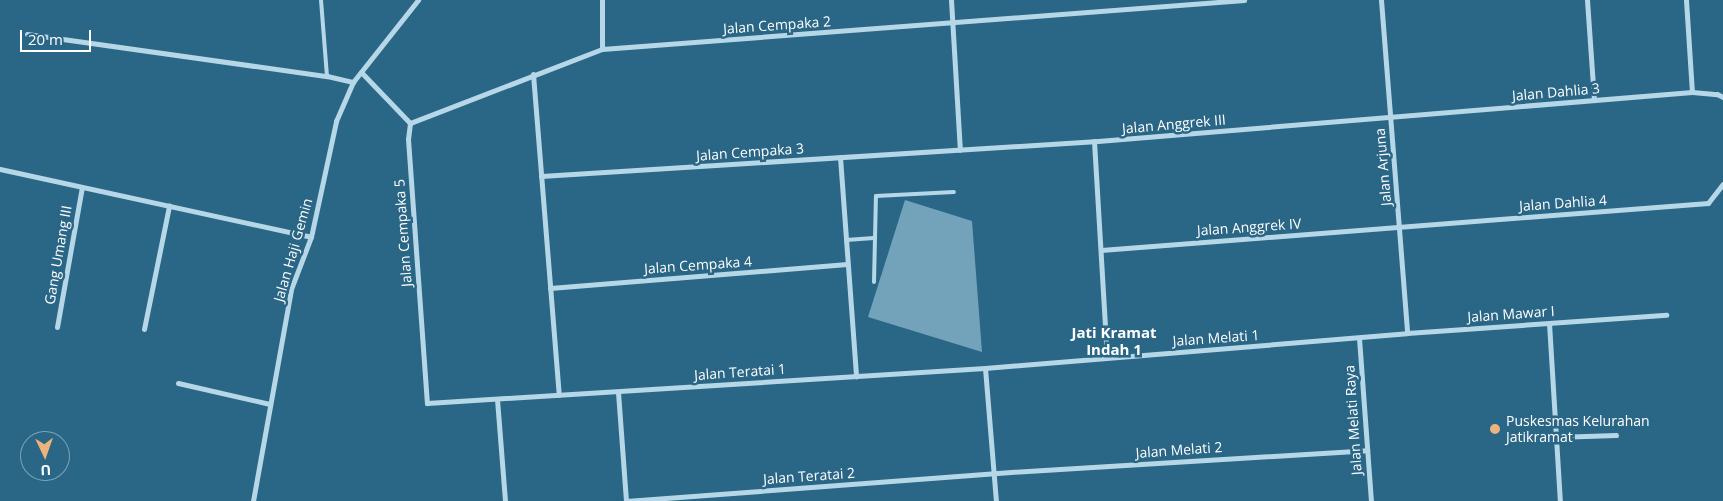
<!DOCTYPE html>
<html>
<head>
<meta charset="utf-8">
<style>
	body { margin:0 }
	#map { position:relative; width:1723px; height:501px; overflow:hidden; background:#2a6685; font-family:"Open Sans",sans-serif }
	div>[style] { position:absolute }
	.building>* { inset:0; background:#72a3bb }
	.lane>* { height:4px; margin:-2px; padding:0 2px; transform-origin:2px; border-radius:2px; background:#b5d7e7 }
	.street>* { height:5px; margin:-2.5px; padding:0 2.5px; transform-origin:2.5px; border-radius:2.5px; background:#b5d7e7 }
	.dots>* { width:14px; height:14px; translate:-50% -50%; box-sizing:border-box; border:2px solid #2a6685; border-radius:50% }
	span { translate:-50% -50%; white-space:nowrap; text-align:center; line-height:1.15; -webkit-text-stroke:5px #2a6685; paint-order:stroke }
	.street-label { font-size:14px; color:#fff }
	.poi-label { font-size:14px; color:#fff }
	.left { translate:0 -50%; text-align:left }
	.neighbourhood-label { font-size:15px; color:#fff; font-weight:700 }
	.north { position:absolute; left:20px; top:431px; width:50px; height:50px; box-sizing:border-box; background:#2a6685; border:1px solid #7fa3b6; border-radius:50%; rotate:177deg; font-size:14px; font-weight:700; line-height:20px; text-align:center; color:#fff }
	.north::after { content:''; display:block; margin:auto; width:18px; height:22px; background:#edb37c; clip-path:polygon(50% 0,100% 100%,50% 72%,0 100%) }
	.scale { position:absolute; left:20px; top:30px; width:71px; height:22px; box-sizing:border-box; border:2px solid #fff; border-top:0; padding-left:6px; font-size:15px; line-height:18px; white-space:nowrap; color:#fff; -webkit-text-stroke:4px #2a6685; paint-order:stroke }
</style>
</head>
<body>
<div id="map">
	<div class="building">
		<i style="clip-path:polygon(905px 200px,972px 221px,982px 352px,868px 317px)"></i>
	</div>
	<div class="lane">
		<i style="left:321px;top:0;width:76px;rotate:85.5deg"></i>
		<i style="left:846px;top:240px;width:28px;rotate:-4deg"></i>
		<i style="left:874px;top:282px;width:86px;rotate:-88.7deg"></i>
		<i style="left:876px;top:196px;width:78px;rotate:-2.9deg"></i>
	</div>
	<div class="street">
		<i style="left:602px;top:0;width:49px;rotate:90deg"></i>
		<i style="left:602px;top:49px;width:206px;rotate:158.9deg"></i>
		<i style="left:410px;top:123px;width:16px;rotate:97deg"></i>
		<i style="left:408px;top:139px;width:265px;rotate:85.9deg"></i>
		<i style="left:427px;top:403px;width:559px;rotate:-3.59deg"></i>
		<i style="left:985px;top:368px;width:423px;rotate:-4.7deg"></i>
		<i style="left:1407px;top:333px;width:260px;rotate:-4deg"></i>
		<i style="left:951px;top:0;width:150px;rotate:86.6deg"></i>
		<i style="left:1381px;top:0;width:334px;rotate:85.5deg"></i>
		<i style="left:1587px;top:0;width:100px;rotate:86deg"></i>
		<i style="left:1686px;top:0;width:92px;rotate:86.3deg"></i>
		<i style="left:27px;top:34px;width:303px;rotate:8deg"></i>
		<i style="left:327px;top:76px;width:27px;rotate:13deg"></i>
		<i style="left:602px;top:49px;width:644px;rotate:-4.36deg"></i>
		<i style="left:361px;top:72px;width:71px;rotate:46.1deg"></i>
		<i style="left:533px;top:74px;width:322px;rotate:85.4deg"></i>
		<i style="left:1094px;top:141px;width:216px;rotate:86.6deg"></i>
		<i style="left:840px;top:157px;width:220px;rotate:85.8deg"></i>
		<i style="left:0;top:169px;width:318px;rotate:12.3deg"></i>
		<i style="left:541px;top:176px;width:558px;rotate:-3.6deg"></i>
		<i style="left:1098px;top:141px;width:596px;rotate:-4.72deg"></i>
		<i style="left:1692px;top:92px;width:25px;rotate:5deg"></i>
		<i style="left:1717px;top:94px;width:7px;rotate:27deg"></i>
		<i style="left:1101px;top:250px;width:609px;rotate:-4.43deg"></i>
		<i style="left:1708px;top:203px;width:24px;rotate:-52deg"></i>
		<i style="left:550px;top:288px;width:298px;rotate:-4.6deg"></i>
		<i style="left:1549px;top:323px;width:178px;rotate:86.5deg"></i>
		<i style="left:57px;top:327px;width:142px;rotate:-79.9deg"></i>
		<i style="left:144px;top:329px;width:126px;rotate:-78.5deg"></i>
		<i style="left:1359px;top:338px;width:163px;rotate:85.8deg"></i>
		<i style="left:985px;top:368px;width:133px;rotate:85.3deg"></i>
		<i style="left:178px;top:383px;width:94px;rotate:12.9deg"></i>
		<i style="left:618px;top:392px;width:109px;rotate:85.8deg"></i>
		<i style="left:497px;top:399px;width:102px;rotate:85.5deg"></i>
		<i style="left:1555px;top:437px;width:61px;rotate:-1.9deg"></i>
		<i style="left:253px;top:501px;width:215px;rotate:-79.8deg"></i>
		<i style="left:291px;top:289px;width:56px;rotate:-69deg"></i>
		<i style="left:311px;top:237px;width:119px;rotate:-77.8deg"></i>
		<i style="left:336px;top:121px;width:43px;rotate:-66.4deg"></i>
		<i style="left:353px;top:82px;width:105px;rotate:-51.6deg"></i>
		<i style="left:626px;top:501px;width:386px;rotate:-4.3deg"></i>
		<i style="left:1011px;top:472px;width:357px;rotate:-3.5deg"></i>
	</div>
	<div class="dots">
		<i style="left:1495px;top:429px;background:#edb37c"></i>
	</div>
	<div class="street-label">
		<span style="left:777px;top:25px;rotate:-4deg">Jalan Cempaka 2</span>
		<span style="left:1556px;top:92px;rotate:-5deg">Jalan Dahlia 3</span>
		<span style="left:1174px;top:124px;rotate:-5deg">Jalan Anggrek III</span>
		<span style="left:750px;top:152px;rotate:-4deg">Jalan Cempaka 3</span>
		<span style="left:1383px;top:167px;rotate:-95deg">Jalan Arjuna</span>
		<span style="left:1563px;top:203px;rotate:-4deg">Jalan Dahlia 4</span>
		<span style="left:1249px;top:227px;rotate:-4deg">Jalan Anggrek IV</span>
		<span style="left:403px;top:233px;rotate:-94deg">Jalan Cempaka 5</span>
		<span style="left:293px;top:250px;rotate:-74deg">Jalan Haji Gemin</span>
		<span style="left:58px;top:255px;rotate:-80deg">Gang Umang III</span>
		<span style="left:698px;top:265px;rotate:-4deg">Jalan Cempaka 4</span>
		<span style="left:1511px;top:314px;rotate:-4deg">Jalan Mawar I</span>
		<span style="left:1216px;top:338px;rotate:-4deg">Jalan Melati 1</span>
		<span style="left:740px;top:372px;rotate:-4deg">Jalan Teratai 1</span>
		<span style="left:1353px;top:420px;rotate:-94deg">Jalan Melati Raya</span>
		<span style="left:1179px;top:450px;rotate:-4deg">Jalan Melati 2</span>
		<span style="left:809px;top:476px;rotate:-4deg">Jalan Teratai 2</span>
	</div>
	<div class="poi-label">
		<span class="left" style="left:1506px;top:429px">Puskesmas Kelurahan<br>Jatikramat</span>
	</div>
	<div class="neighbourhood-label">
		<span style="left:1114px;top:341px">Jati Kramat<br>Indah 1</span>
	</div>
	<div class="north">U</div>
	<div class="scale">20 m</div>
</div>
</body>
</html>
